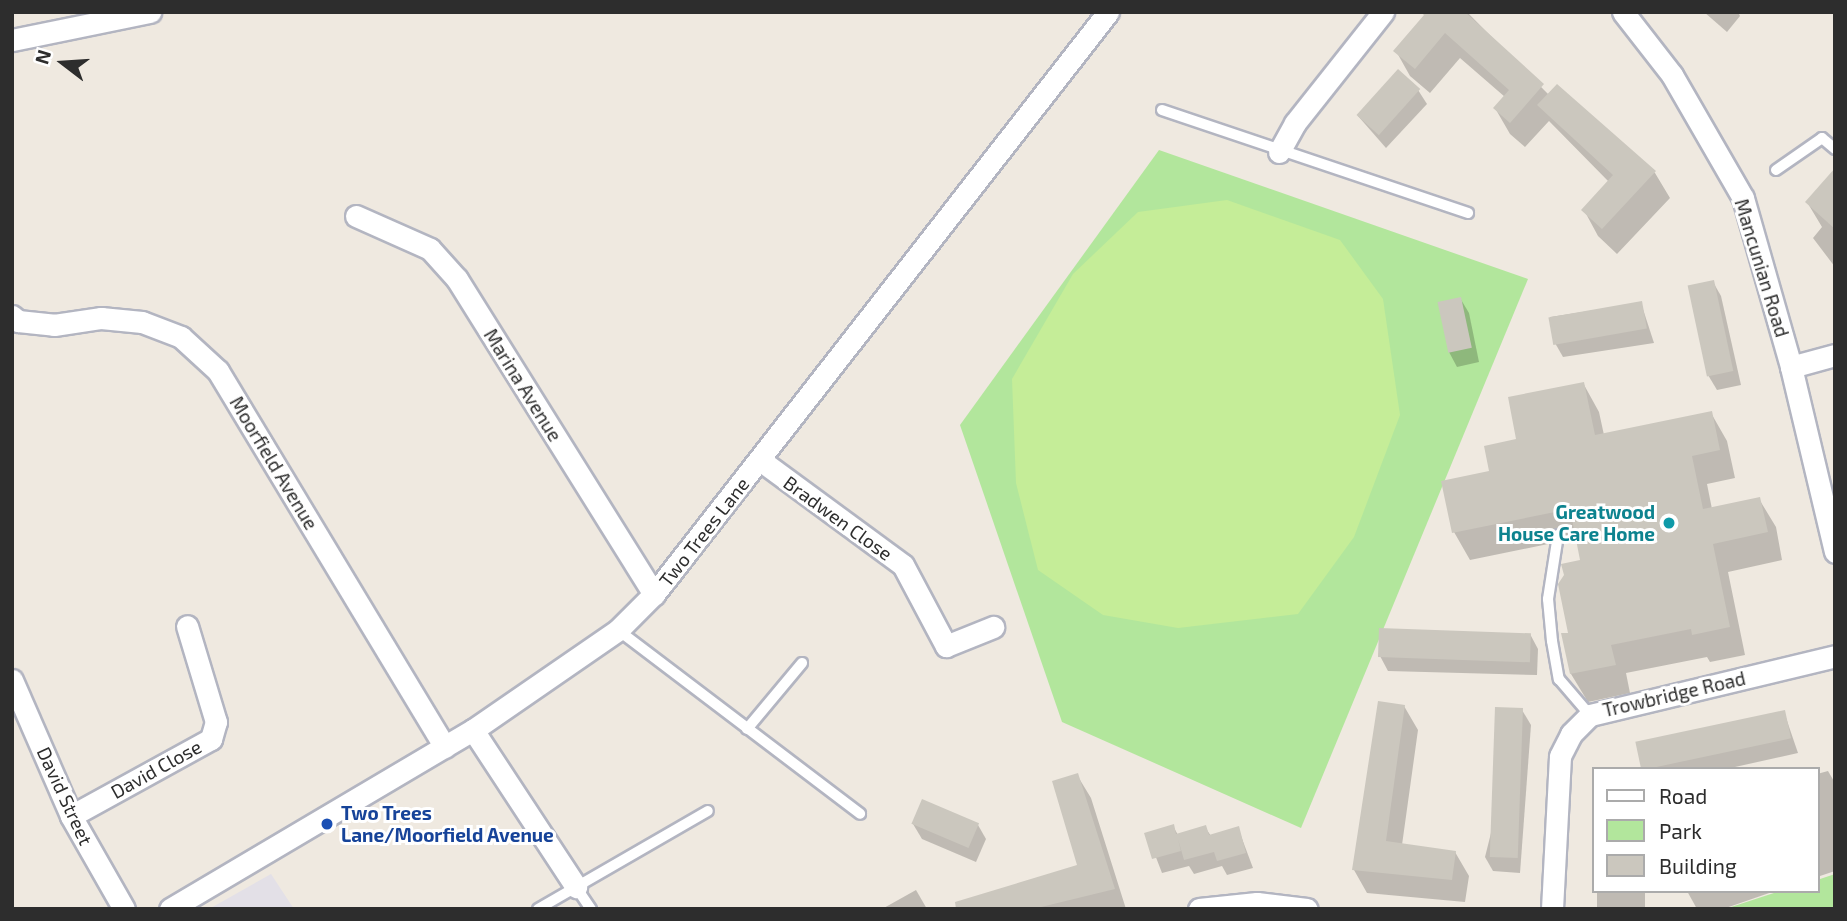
<!DOCTYPE html>
<html>
<head>
<meta charset="utf-8">
<style>
	body { margin:0 }
	#map { position:relative; width:1847px; height:921px; overflow:hidden; background:#efe9e0; font-family:"Exo 2",sans-serif }
	div>[style] { position:absolute }
	.industrial>* { inset:0; background:#e3e0e7 }
	.green>* { inset:0; background:#b2e69c }
	.pitch>* { inset:0; background:#c5ed98 }
	.shadow>* { inset:0; background:#0003; transform-origin:0 0 }
	.building>* { inset:0; background:#cbc7be; transform-origin:0 0 }
	.roads { filter:drop-shadow(2px 0 #b3b5c1) drop-shadow(-2px 0 #b3b5c1) drop-shadow(0 2px #b3b5c1) drop-shadow(0 -2px #b3b5c1) }
	.service>* { height:10px; margin:-5px; padding:0 5px; transform-origin:5px; border-radius:5px; background:#fff }
	.minor>* { height:21px; margin:-10.5px; padding:0 10.5px; transform-origin:10.5px; border-radius:10.5px; background:#fff }
	.dots>* { width:19px; height:19px; translate:-50% -50%; box-sizing:border-box; border:4px solid #fff; border-radius:50% }
	span { translate:-50% -50%; white-space:nowrap; text-align:center; line-height:1.15; -webkit-text-stroke:6px #fff; paint-order:stroke }
	.street-label { font-size:19px; color:#2d2d2d }
	.culture-label { font-size:19px; color:#0d838f; font-weight:700 }
	.right { translate:-100% -50%; text-align:right }
	.transit-label { font-size:19px; color:#164399; font-weight:700 }
	.left { translate:0 -50%; text-align:left }
	.frame { position:absolute; inset:0; border:14px solid #2d2d2d; pointer-events:none }
	.legend { position:absolute; left:1592px; top:767px; width:228px; height:126px; box-sizing:border-box; background:#fff; border:2px solid #ababab; margin:0; padding:9px 12px; list-style:none; font-size:21px; color:#2d2d2d }
	.legend li { display:flex; align-items:center; gap:14px; height:35px }
	.legend b { width:35px; border:2px solid #ababab }
	.north { position:absolute; left:28px; top:28px; width:70px; height:70px; -webkit-text-stroke:5px #fff; paint-order:stroke; rotate:287deg; font-size:19px; font-weight:700; line-height:28px; text-align:center; color:#2d2d2d }
	.north::after { content:''; display:block; margin:auto; width:24px; height:32px; background:#2d2d2d; clip-path:polygon(50% 0,100% 100%,50% 72%,0 100%) }
</style>
</head>
<body>
<div id="map">
	<div class="industrial">
		<i style="clip-path:polygon(271px 874px,294px 909px,209px 909px)"></i>
	</div>
	<div class="green">
		<i style="clip-path:polygon(1159px 150px,1528px 279px,1301px 828px,1062px 722px,960px 425px)"></i>
		<i style="clip-path:polygon(1835px 874px,1835px 909px,1725px 909px,1780px 891px,1817px 891px,1817px 880px)"></i>
	</div>
	<div class="pitch">
		<i style="clip-path:polygon(1227px 200px,1340px 240px,1383px 299px,1400px 415px,1354px 537px,1298px 614px,1178px 628px,1103px 615px,1038px 570px,1016px 483px,1012px 379px,1073px 274px,1138px 212px)"></i>
	</div>
	<div class="shadow">
		<i style="clip-path:polygon(1429px 12px,1467px 12px,1549px 95px,1557px 86px,1655px 173px,1670px 198px,1617px 254px,1598px 236px,1584px 210px,1609px 182px,1549px 121px,1525px 147px,1510px 134px,1495px 108px,1505px 97px,1460px 58px,1430px 93px,1410px 76px,1396px 51px)"></i>
		<i style="clip-path:polygon(1704px 12px,1738px 12px,1740px 16px,1727px 32px)"></i>
		<i style="clip-path:polygon(1418px 90px,1427px 104px,1386px 148px,1358px 116px)"></i>
		<i style="clip-path:polygon(1835px 171px,1835px 267px,1813px 238px,1822px 227px,1807px 202px)"></i>
		<i style="clip-path:polygon(1713px 282px,1721px 296px,1741px 385px,1717px 390px,1708px 375px)"></i>
		<i style="clip-path:polygon(1460px 298px,1469px 313px,1479px 362px,1457px 367px,1449px 352px)"></i>
		<i style="clip-path:polygon(1641px 303px,1654px 343px,1563px 357px,1555px 343px,1550px 317px)"></i>
		<i style="clip-path:polygon(1583px 383px,1599px 412px,1604px 435px,1711px 413px,1727px 441px,1735px 478px,1707px 484px,1712px 509px,1759px 499px,1776px 527px,1782px 560px,1728px 572px,1745px 655px,1710px 662px,1707px 657px,1626px 673px,1630px 693px,1588px 702px,1571px 674px,1563px 635px,1571px 635px,1582px 561px,1577px 538px,1470px 560px,1454px 532px,1491px 472px,1519px 440px)"></i>
		<i style="clip-path:polygon(1530px 634px,1538px 649px,1537px 675px,1388px 671px,1380px 656px)"></i>
		<i style="clip-path:polygon(1404px 706px,1418px 730px,1402px 845px,1455px 852px,1469px 876px,1465px 902px,1367px 893px,1354px 870px)"></i>
		<i style="clip-path:polygon(1522px 710px,1531px 725px,1520px 873px,1493px 871px,1485px 857px)"></i>
		<i style="clip-path:polygon(1784px 712px,1798px 753px,1726px 769px,1646px 769px,1638px 745px)"></i>
		<i style="clip-path:polygon(1828px 771px,1835px 783px,1835px 871px,1817px 877px,1817px 774px)"></i>
		<i style="clip-path:polygon(1077px 775px,1091px 798px,1126px 909px,981px 909px,1079px 866px)"></i>
		<i style="clip-path:polygon(913px 824px,978px 825px,986px 839px,976px 862px,922px 839px)"></i>
		<i style="clip-path:polygon(1173px 826px,1178px 835px,1205px 827px,1211px 836px,1238px 828px,1253px 868px,1227px 875px,1222px 866px,1194px 874px,1189px 866px,1162px 873px,1147px 834px)"></i>
		<i style="clip-path:polygon(916px 890px,927px 909px,882px 909px)"></i>
		<i style="left:1597px;top:891px;width:48px;height:18px"></i>
		<i style="clip-path:polygon(1775px 891px,1723px 909px,1697px 909px,1687px 891px)"></i>
	</div>
	<div class="building">
		<i style="clip-path:polygon(1421px 12px,1465px 12px,1544px 84px,1510px 123px,1493px 108px,1509px 90px,1445px 33px,1415px 69px,1393px 51px,1424px 15px)"></i>
		<i style="left:1398px;top:69px;width:30px;height:62px;rotate:42deg"></i>
		<i style="clip-path:polygon(1557px 84px,1656px 171px,1602px 229px,1581px 210px,1613px 175px,1537px 105px)"></i>
		<i style="clip-path:polygon(1835px 168px,1835px 229px,1805px 202px)"></i>
		<i style="left:1714px;top:280px;width:93px;height:27px;rotate:78deg"></i>
		<i style="left:1461px;top:297px;width:52px;height:24px;rotate:78deg"></i>
		<i style="left:1642px;top:301px;width:28px;height:95px;rotate:80deg"></i>
		<i style="clip-path:polygon(1584px 382px,1595px 435px,1712px 411px,1720px 450px,1692px 456px,1703px 509px,1760px 497px,1768px 532px,1713px 544px,1730px 627px,1692px 635px,1691px 629px,1611px 645px,1616px 665px,1570px 674px,1561px 633px,1568px 633px,1558px 584px,1564px 575px,1561px 564px,1580px 560px,1570px 509px,1452px 533px,1441px 481px,1489px 471px,1484px 446px,1516px 439px,1508px 397px)"></i>
		<i style="left:1379px;top:628px;width:152px;height:29px;rotate:2deg"></i>
		<i style="clip-path:polygon(1378px 701px,1405px 705px,1386px 841px,1456px 851px,1452px 880px,1352px 870px)"></i>
		<i style="left:1495px;top:707px;width:28px;height:150px;rotate:2deg"></i>
		<i style="left:1785px;top:710px;width:29px;height:153px;rotate:78deg"></i>
		<i style="clip-path:polygon(1078px 773px,1115px 889px,1033px 909px,956px 909px,955px 902px,1077px 865px,1052px 781px)"></i>
		<i style="left:922px;top:799px;width:62px;height:27px;rotate:23deg"></i>
		<i style="clip-path:polygon(1174px 824px,1176px 834px,1206px 825px,1209px 835px,1239px 826px,1246px 853px,1217px 861px,1214px 852px,1184px 860px,1178px 839px,1181px 851px,1152px 859px,1144px 833px)"></i>
	</div>
	<div class="roads">
		<div class="service">
			<i style="left:1162px;top:110px;width:323px;rotate:18.6deg"></i>
			<i style="left:1776px;top:170px;width:56px;rotate:-34.8deg"></i>
			<i style="left:1822px;top:138px;width:17px;rotate:40deg"></i>
			<i style="left:1558px;top:535px;width:65px;rotate:98.9deg"></i>
			<i style="left:1548px;top:599px;width:42px;rotate:84.6deg"></i>
			<i style="left:1552px;top:641px;width:39px;rotate:80deg"></i>
			<i style="left:1559px;top:679px;width:48px;rotate:49.3deg"></i>
			<i style="left:618px;top:630px;width:304px;rotate:37.2deg"></i>
			<i style="left:747px;top:729px;width:86px;rotate:-50.2deg"></i>
			<i style="left:576px;top:887px;width:27px;rotate:56deg"></i>
			<i style="left:538px;top:909px;width:196px;rotate:-30deg"></i>
		</div>
		<div class="minor">
			<i style="left:1623px;top:12px;width:80px;rotate:52.1deg"></i>
			<i style="left:1672px;top:75px;width:142px;rotate:60deg"></i>
			<i style="left:1743px;top:198px;width:176px;rotate:74.1deg"></i>
			<i style="left:1791px;top:367px;width:190px;rotate:76.6deg"></i>
			<i style="left:12px;top:40px;width:141px;rotate:-11.5deg"></i>
			<i style="left:1279px;top:152px;width:33px;rotate:-61deg"></i>
			<i style="left:1295px;top:123px;width:142px;rotate:-51.6deg"></i>
			<i style="left:356px;top:216px;width:81px;rotate:24deg"></i>
			<i style="left:430px;top:249px;width:40px;rotate:48deg"></i>
			<i style="left:457px;top:279px;width:372px;rotate:58deg"></i>
			<i style="left:12px;top:316px;width:8px;rotate:40deg"></i>
			<i style="left:18px;top:321px;width:36px;rotate:6deg"></i>
			<i style="left:54px;top:325px;width:48px;rotate:-8.5deg"></i>
			<i style="left:101px;top:318px;width:41px;rotate:5.6deg"></i>
			<i style="left:142px;top:322px;width:42px;rotate:21deg"></i>
			<i style="left:181px;top:337px;width:50px;rotate:42.6deg"></i>
			<i style="left:218px;top:371px;width:439px;rotate:58.9deg"></i>
			<i style="left:1791px;top:367px;width:46px;rotate:-15.3deg"></i>
			<i style="left:760px;top:460px;width:177px;rotate:36.3deg"></i>
			<i style="left:903px;top:565px;width:92px;rotate:62deg"></i>
			<i style="left:946px;top:646px;width:51px;rotate:-22deg"></i>
			<i style="left:12px;top:680px;width:148px;rotate:66.5deg"></i>
			<i style="left:71px;top:816px;width:107px;rotate:60.3deg"></i>
			<i style="left:473px;top:730px;width:188px;rotate:56.7deg"></i>
			<i style="left:71px;top:816px;width:160px;rotate:-28.8deg"></i>
			<i style="left:211px;top:739px;width:18px;rotate:-74deg"></i>
			<i style="left:216px;top:722px;width:100px;rotate:-106.8deg"></i>
			<i style="left:170px;top:909px;width:352px;rotate:-30.6deg"></i>
			<i style="left:473px;top:730px;width:176px;rotate:-34.6deg"></i>
			<i style="left:618px;top:630px;width:51px;rotate:-45deg"></i>
			<i style="left:654px;top:594px;width:738px;rotate:-52.04deg"></i>
			<i style="left:1199px;top:909px;width:58px;rotate:-5.9deg"></i>
			<i style="left:1257px;top:903px;width:50px;rotate:6.8deg"></i>
			<i style="left:1552px;top:909px;width:153px;rotate:-87deg"></i>
			<i style="left:1560px;top:756px;width:25px;rotate:-63deg"></i>
			<i style="left:1571px;top:734px;width:27px;rotate:-45deg"></i>
			<i style="left:1590px;top:715px;width:252px;rotate:-13.5deg"></i>
		</div>
	</div>
	<div class="dots">
		<i style="left:1669px;top:523px;background:#0f9aa8"></i>
		<i style="left:327px;top:824px;background:#1a4fb4"></i>
	</div>
	<div class="street-label">
		<span style="left:1762px;top:268px;rotate:73deg">Mancunian Road</span>
		<span style="left:523px;top:385px;rotate:58deg">Marina Avenue</span>
		<span style="left:274px;top:463px;rotate:59deg">Moorfield Avenue</span>
		<span style="left:838px;top:518px;rotate:36deg">Bradwen Close</span>
		<span style="left:704px;top:532px;rotate:-52deg">Two Trees Lane</span>
		<span style="left:1674px;top:694px;rotate:-13deg">Trowbridge Road</span>
		<span style="left:156px;top:769px;rotate:-29deg">David Close</span>
		<span style="left:65px;top:796px;rotate:65deg">David Street</span>
	</div>
	<div class="culture-label">
		<span class="right" style="left:1655px;top:523px">Greatwood<br>House Care Home</span>
	</div>
	<div class="transit-label">
		<span class="left" style="left:341px;top:824px">Two Trees<br>Lane/Moorfield Avenue</span>
	</div>
	<div class="frame"></div>
	<ul class="legend">
	<li><b style="height:9px;background:#fff"></b>Road</li>
	<li><b style="height:19px;background:#b2e69c"></b>Park</li>
	<li><b style="height:19px;background:#cbc7be"></b>Building</li>
	</ul>
	<div class="north">N</div>
</div>
</body>
</html>
